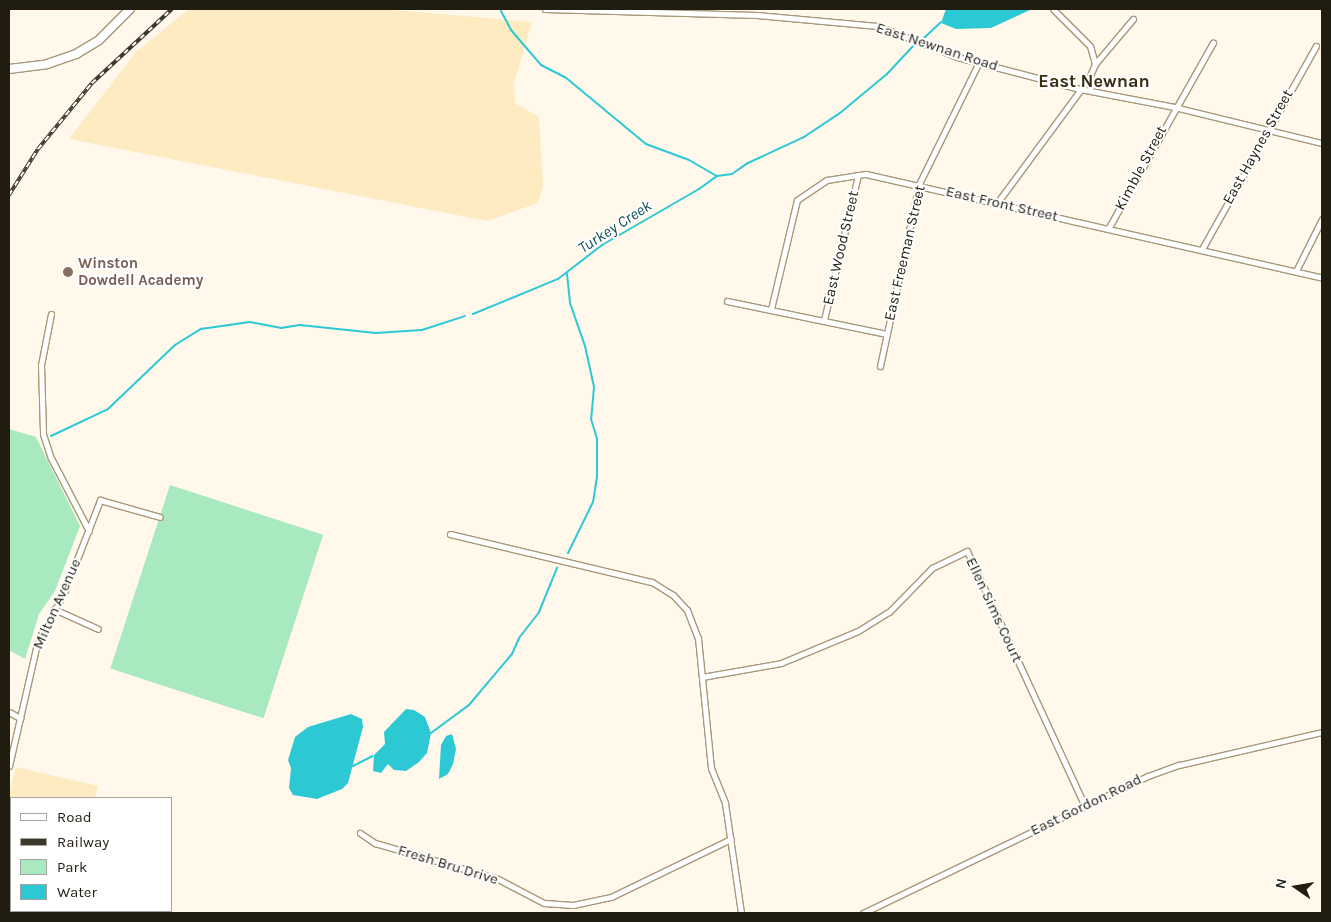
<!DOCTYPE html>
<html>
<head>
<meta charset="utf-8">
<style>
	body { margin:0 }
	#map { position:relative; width:1331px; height:922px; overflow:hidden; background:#fff8eb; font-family:Karla,sans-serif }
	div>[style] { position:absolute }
	.built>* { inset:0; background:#feebc2 }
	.green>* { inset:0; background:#a9e9c0; transform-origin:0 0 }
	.water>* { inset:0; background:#2cc9d4 }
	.stream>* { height:2px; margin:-1px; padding:0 1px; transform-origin:1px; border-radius:1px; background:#2cc9d4 }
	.roads { filter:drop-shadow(1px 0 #a79879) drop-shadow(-1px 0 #a79879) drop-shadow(0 1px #a79879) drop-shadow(0 -1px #a79879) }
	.street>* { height:5px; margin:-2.5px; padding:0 2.5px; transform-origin:2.5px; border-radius:2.5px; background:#fff }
	.secondary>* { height:8px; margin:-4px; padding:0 4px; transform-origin:4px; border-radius:4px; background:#fff }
	.rail>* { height:4px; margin-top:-2px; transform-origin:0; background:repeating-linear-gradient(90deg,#fff 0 5.5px,#3d382c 0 11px); box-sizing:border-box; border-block:1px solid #3d382c }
	.dots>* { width:14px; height:14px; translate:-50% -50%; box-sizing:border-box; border:2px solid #fff; border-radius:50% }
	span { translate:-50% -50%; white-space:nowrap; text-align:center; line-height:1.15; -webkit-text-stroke:4px #fff; paint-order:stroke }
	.street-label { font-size:15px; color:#211c10 }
	.education-label { font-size:15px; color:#785e54; font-weight:700 }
	.left { translate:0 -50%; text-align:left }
	.water-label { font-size:16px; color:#0f4f53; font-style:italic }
	.quarter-label { font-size:18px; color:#3a2e12; font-weight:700 }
	.frame { position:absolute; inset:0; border:10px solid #211c10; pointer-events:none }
	.legend { position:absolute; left:10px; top:797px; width:162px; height:115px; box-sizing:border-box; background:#fff; border:1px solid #a6a49f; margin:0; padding:6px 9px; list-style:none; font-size:15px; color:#211c10 }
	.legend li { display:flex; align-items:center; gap:10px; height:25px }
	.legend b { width:25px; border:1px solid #a6a49f }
	.north { position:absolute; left:1271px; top:862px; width:50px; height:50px; -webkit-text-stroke:4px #fff; paint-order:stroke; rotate:283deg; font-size:14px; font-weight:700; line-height:20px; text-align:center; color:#211c10 }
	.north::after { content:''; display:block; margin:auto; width:18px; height:22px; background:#211c10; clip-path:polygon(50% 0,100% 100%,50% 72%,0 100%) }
</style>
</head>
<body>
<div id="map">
	<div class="built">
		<i style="clip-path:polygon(189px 9px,383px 9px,532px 22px,514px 83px,515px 103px,539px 117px,543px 186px,538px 203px,487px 221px,69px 139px,136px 52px)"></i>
		<i style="clip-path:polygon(16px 767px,98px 786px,95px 798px,11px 798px,11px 911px,68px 911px,9px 913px,9px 795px)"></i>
	</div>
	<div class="green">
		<i style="clip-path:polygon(9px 429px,36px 437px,80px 526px,55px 591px,39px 614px,25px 659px,9px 650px)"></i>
		<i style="left:170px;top:485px;width:161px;height:193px;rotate:18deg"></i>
	</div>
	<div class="water">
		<i style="clip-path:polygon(946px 9px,1032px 9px,991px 28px,956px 29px,941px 23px)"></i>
		<i style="clip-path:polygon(406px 709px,414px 710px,425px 717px,431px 733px,427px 753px,419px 762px,406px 771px,394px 770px,388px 764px,381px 773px,373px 771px,374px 755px,385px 744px,384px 732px)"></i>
		<i style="clip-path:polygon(351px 714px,362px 719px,363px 727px,348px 783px,342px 789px,317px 799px,293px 795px,289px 788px,291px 768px,288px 760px,295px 737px,308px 727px)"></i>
		<i style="clip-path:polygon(452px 734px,456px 749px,453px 764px,448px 774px,439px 779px,441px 745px,446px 736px)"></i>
	</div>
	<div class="stream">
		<i style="left:501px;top:11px;width:21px;rotate:62deg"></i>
		<i style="left:511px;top:30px;width:46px;rotate:49.4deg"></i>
		<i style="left:541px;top:65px;width:27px;rotate:27deg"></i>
		<i style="left:565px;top:77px;width:105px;rotate:39.6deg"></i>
		<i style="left:646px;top:144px;width:46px;rotate:20.4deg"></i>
		<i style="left:689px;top:160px;width:32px;rotate:30deg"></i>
		<i style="left:924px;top:38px;width:23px;rotate:-43deg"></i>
		<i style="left:567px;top:274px;width:29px;rotate:84deg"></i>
		<i style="left:570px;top:303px;width:46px;rotate:70.8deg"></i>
		<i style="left:585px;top:346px;width:42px;rotate:77.6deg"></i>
		<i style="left:594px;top:387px;width:32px;rotate:95deg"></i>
		<i style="left:591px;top:419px;width:21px;rotate:73deg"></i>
		<i style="left:597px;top:439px;width:38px;rotate:90deg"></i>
		<i style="left:597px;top:477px;width:25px;rotate:99deg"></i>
		<i style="left:593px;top:502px;width:57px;rotate:116.1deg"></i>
		<i style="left:473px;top:314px;width:92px;rotate:-22.4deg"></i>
		<i style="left:558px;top:279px;width:56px;rotate:-37.7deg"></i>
		<i style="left:602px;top:245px;width:112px;rotate:-30deg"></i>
		<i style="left:699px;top:189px;width:22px;rotate:-36deg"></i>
		<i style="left:717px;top:176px;width:15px;rotate:-8deg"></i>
		<i style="left:732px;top:174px;width:19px;rotate:-35deg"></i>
		<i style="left:748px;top:163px;width:62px;rotate:-24.9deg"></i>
		<i style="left:804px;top:137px;width:43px;rotate:-33.7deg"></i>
		<i style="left:840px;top:113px;width:61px;rotate:-39.7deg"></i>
		<i style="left:887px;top:74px;width:41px;rotate:-47deg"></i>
		<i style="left:51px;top:436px;width:63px;rotate:-25.3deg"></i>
		<i style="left:108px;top:409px;width:93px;rotate:-43.7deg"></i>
		<i style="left:175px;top:345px;width:31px;rotate:-32deg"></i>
		<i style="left:201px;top:329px;width:49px;rotate:-8.1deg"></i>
		<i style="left:250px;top:322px;width:32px;rotate:11deg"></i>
		<i style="left:281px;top:328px;width:19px;rotate:-9deg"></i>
		<i style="left:300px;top:325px;width:76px;rotate:6deg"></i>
		<i style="left:376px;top:333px;width:46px;rotate:-3.7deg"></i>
		<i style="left:422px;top:330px;width:45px;rotate:-18deg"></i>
		<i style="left:431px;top:733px;width:47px;rotate:-36.4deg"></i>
		<i style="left:469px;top:705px;width:67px;rotate:-49.9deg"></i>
		<i style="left:512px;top:654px;width:17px;rotate:-66deg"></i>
		<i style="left:519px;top:638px;width:33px;rotate:-52deg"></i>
		<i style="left:539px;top:612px;width:48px;rotate:-67.8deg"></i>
		<i style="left:353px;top:766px;width:22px;rotate:-27deg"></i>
	</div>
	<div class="roads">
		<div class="street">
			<i style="left:545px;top:9px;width:212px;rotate:1.6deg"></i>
			<i style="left:757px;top:15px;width:121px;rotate:5.2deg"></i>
			<i style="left:878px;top:26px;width:85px;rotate:21.4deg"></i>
			<i style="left:957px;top:57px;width:127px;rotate:14.6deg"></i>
			<i style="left:1080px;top:89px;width:96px;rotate:10.8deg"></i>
			<i style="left:1174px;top:107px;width:152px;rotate:13.7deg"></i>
			<i style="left:1053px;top:9px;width:52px;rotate:45deg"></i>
			<i style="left:1090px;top:46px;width:19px;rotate:74deg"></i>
			<i style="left:997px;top:203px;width:155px;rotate:-53.6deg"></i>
			<i style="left:1089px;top:78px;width:15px;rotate:-67deg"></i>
			<i style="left:1095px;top:64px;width:59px;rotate:-49.8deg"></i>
			<i style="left:1108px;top:229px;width:214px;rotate:-60.6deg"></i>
			<i style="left:1202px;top:249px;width:233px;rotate:-60.7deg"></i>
			<i style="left:1296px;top:271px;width:58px;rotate:-63.4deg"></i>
			<i style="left:727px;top:301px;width:163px;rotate:11.7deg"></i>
			<i style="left:771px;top:309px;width:112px;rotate:-76.6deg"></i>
			<i style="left:797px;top:200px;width:36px;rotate:-34deg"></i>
			<i style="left:827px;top:180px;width:39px;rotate:-9deg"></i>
			<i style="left:866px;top:174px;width:468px;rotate:12.8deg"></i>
			<i style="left:51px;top:314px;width:52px;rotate:101.1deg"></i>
			<i style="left:41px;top:365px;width:69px;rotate:88.3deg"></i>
			<i style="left:43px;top:434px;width:25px;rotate:72deg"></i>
			<i style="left:51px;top:458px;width:82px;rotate:62.5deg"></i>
			<i style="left:824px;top:320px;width:149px;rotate:-76.8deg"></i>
			<i style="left:880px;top:366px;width:186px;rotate:-77.9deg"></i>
			<i style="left:919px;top:184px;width:136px;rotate:-63.8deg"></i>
			<i style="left:450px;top:534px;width:208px;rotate:13.4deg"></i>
			<i style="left:652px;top:582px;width:25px;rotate:32deg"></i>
			<i style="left:673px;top:595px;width:21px;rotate:47deg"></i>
			<i style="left:687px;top:610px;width:30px;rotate:69deg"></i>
			<i style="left:698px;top:638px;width:131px;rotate:84.3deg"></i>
			<i style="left:711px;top:768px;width:38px;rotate:68deg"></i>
			<i style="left:725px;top:803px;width:111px;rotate:81.7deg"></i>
			<i style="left:54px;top:609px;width:48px;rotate:24.4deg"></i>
			<i style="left:702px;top:677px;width:80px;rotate:-10deg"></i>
			<i style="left:781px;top:663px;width:83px;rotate:-22.6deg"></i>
			<i style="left:858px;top:631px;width:36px;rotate:-32deg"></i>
			<i style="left:889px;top:612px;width:62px;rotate:-45.7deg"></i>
			<i style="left:932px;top:568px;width:39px;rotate:-26deg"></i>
			<i style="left:967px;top:551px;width:281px;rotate:65.2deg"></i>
			<i style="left:9px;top:712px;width:13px;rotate:29deg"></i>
			<i style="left:9px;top:766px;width:121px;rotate:-77.1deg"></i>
			<i style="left:36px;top:648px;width:65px;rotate:-63.4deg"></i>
			<i style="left:65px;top:590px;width:97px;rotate:-68.7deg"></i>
			<i style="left:100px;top:500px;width:62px;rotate:15.8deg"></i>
			<i style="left:360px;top:833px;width:18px;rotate:34deg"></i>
			<i style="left:375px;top:843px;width:128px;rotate:16.3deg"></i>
			<i style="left:498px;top:879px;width:52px;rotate:27.6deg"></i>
			<i style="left:544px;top:903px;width:29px;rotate:4deg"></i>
			<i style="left:573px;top:905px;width:39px;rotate:-12deg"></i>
			<i style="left:611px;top:897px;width:133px;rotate:-25.8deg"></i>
			<i style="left:863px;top:913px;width:316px;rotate:-25.7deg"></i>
			<i style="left:1148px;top:776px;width:33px;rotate:-20deg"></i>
			<i style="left:1179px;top:765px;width:147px;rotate:-13deg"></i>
		</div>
		<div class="secondary">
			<i style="left:9px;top:69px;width:38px;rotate:-7deg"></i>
			<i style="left:47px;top:64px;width:31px;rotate:-19deg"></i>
			<i style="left:76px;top:54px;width:27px;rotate:-31deg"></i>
			<i style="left:99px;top:40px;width:44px;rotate:-45deg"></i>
		</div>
	</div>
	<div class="rail">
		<i style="left:9px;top:195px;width:54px;rotate:-57.8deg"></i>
		<i style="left:38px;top:149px;width:85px;rotate:-50.7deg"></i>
		<i style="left:92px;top:83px;width:109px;rotate:-42.8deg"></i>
	</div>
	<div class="dots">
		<i style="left:68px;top:272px;background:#8d6e63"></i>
	</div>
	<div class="street-label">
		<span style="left:937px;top:47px;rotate:18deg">East Newnan Road</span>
		<span style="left:1258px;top:147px;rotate:-61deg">East Haynes Street</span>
		<span style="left:1141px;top:168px;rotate:-62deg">Kimble Street</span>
		<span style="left:1002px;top:204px;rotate:13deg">East Front Street</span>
		<span style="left:841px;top:248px;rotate:-77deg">East Wood Street</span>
		<span style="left:905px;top:253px;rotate:-77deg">East Freeman Street</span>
		<span style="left:57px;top:604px;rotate:-66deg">Milton Avenue</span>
		<span style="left:994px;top:610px;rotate:65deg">Ellen Sims Court</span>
		<span style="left:1086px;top:805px;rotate:-26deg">East Gordon Road</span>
		<span style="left:448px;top:865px;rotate:17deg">Fresh Bru Drive</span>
	</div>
	<div class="education-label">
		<span class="left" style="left:78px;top:272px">Winston<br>Dowdell Academy</span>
	</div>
	<div class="water-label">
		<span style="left:615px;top:227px;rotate:-33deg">Turkey Creek</span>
	</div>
	<div class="quarter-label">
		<span style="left:1094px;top:81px">East Newnan</span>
	</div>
	<div class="frame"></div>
	<ul class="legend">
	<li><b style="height:6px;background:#fff"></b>Road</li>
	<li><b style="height:6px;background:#3d382c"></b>Railway</li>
	<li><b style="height:14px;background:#a9e9c0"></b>Park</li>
	<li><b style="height:14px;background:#2cc9d4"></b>Water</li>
	</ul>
	<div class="north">N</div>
</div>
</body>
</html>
